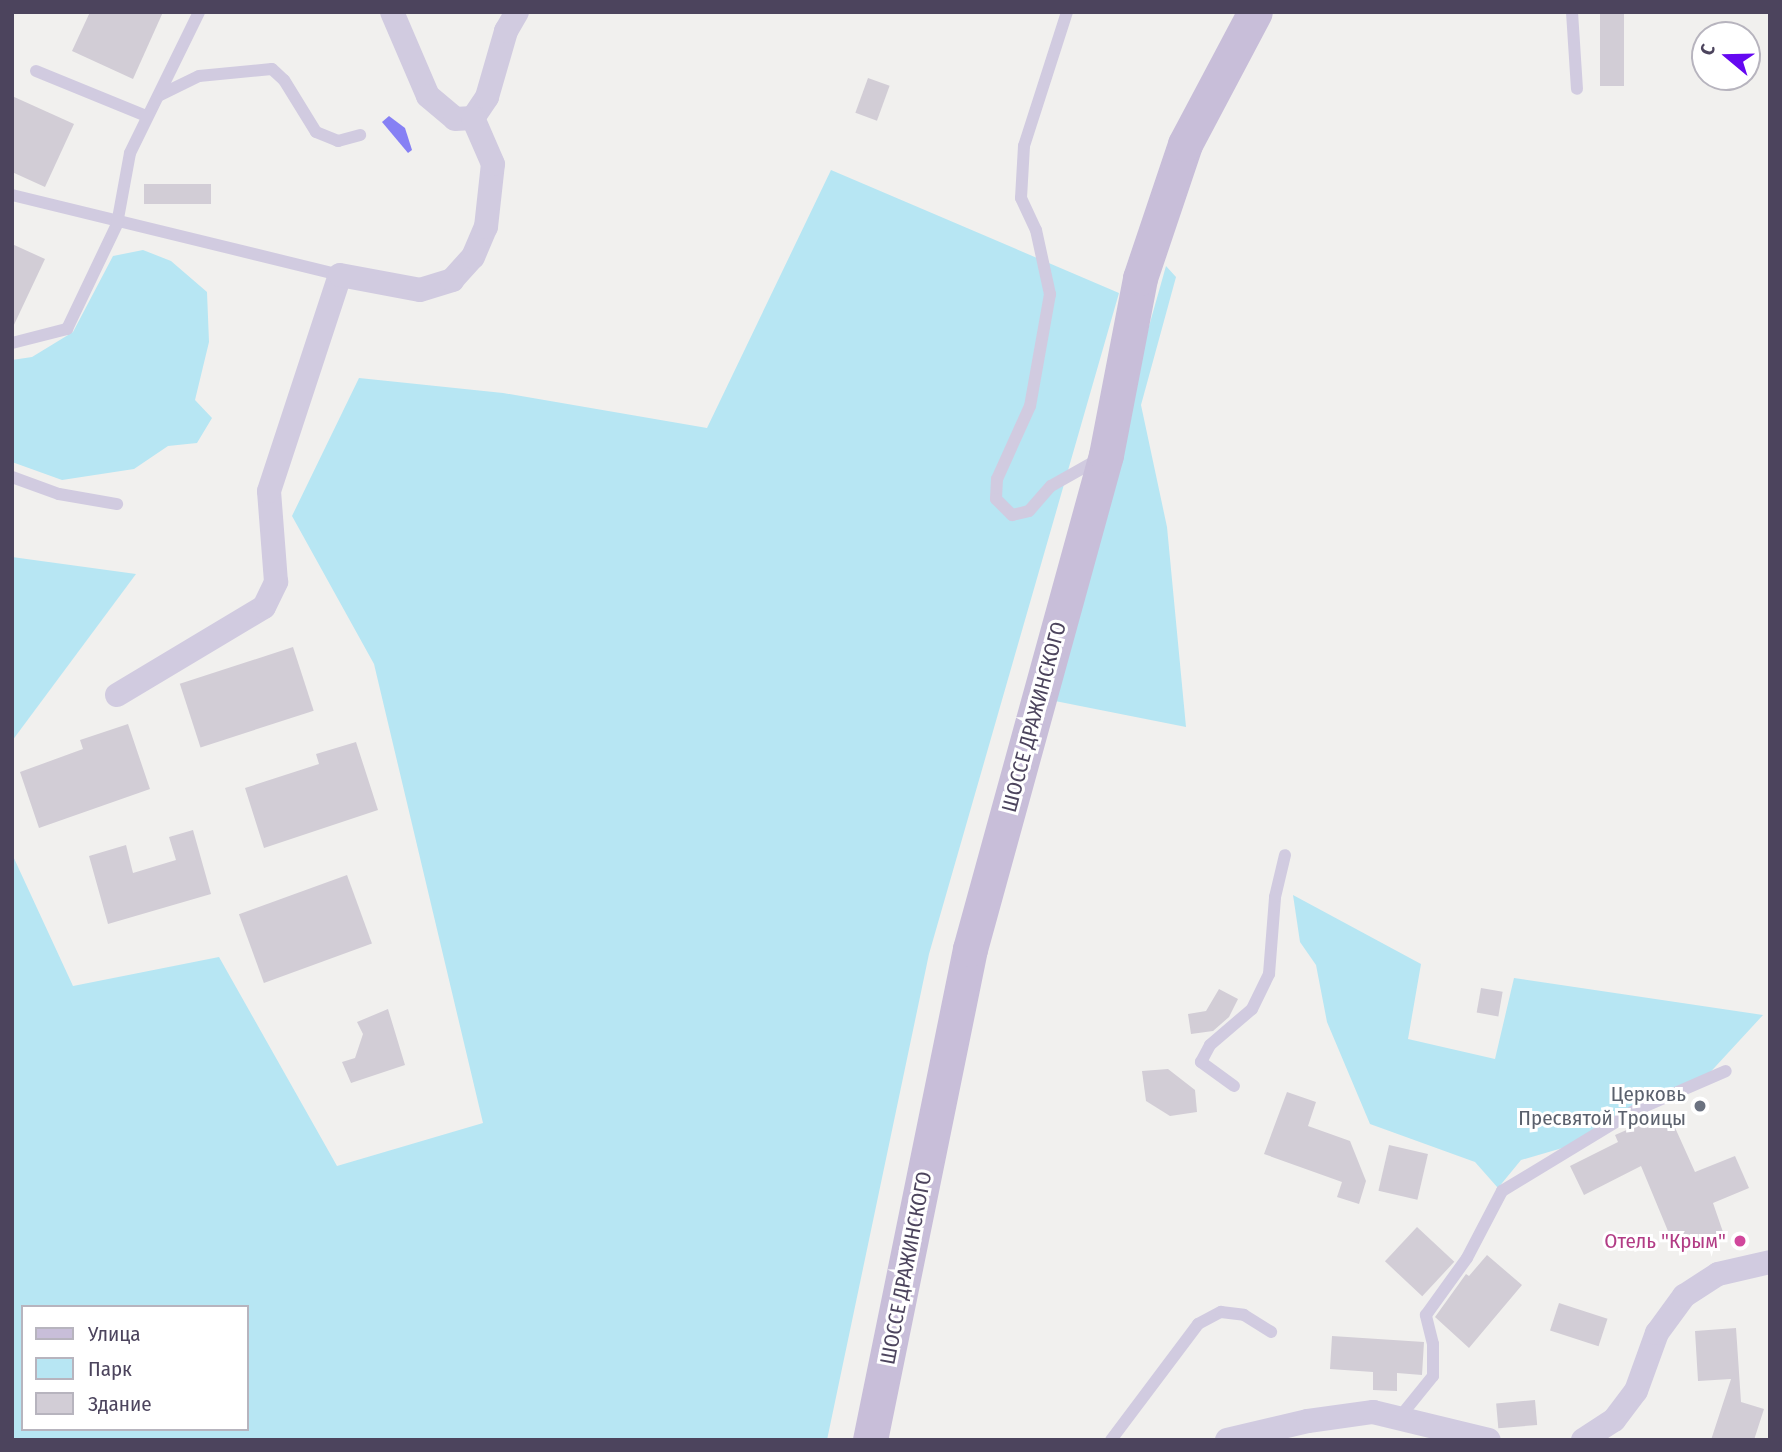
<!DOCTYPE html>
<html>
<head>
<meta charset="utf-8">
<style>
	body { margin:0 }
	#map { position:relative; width:1782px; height:1452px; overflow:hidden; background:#f1f0ee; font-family:"Fira Sans Condensed",sans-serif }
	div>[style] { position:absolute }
	.green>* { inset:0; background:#b7e6f3 }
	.water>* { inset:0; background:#8680f4 }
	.building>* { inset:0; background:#d2cdd6; transform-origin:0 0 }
	.lane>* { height:12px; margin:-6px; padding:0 6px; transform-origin:6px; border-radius:6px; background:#d1cbe0 }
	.street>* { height:24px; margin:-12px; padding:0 12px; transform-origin:12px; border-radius:12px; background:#d1cbe0 }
	.secondary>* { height:35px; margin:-17.5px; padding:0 17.5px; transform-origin:17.5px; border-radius:17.5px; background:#c8bed9 }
	.dots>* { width:19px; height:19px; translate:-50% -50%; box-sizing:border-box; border:4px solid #fff; border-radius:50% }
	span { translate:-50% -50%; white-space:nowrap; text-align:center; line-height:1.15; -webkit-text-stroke:6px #fff; paint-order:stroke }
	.street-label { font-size:21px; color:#4c445d }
	.worship-label { font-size:21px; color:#5b616d }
	.right { translate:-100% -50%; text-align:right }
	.hotel-label { font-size:21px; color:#b23c85 }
	.frame { position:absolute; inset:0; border:14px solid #4c445d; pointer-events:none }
	.legend { position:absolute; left:21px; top:1305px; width:228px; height:126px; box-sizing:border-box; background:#fff; border:2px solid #b7b4be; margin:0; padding:9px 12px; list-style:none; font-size:21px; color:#4c445d }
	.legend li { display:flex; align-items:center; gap:14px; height:35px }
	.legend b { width:35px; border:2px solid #b7b4be }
	.north { position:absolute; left:1691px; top:21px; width:70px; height:70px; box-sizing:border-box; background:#fff; border:2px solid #b7b4be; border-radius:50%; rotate:289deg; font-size:19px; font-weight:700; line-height:28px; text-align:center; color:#4c445d }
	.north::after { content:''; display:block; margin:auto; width:24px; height:32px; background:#6508f1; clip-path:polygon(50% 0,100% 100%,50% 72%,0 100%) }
</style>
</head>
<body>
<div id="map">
	<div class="green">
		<i style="clip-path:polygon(evenodd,831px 170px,1119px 293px,929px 954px,827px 1440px,12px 1440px,12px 854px,73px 986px,219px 957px,337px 1166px,483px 1123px,374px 664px,292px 516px,359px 378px,503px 393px,707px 428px,831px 170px,23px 1307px,247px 1307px,247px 1429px,23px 1429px,23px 1307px)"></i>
		<i style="clip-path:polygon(143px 250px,171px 261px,207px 292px,209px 342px,195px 400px,212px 418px,197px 443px,168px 446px,134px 469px,62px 480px,12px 462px,12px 360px,32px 357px,73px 332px,113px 256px)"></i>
		<i style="clip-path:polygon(1166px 266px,1176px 277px,1141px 405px,1167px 527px,1186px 727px,1055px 701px,1103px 489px)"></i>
		<i style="clip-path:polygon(12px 557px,136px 574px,12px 741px)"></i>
		<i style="clip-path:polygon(1293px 895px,1421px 964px,1408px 1039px,1495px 1059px,1514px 978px,1763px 1015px,1704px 1079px,1593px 1139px,1521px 1160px,1498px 1188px,1475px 1162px,1370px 1124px,1327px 1022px,1316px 965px,1300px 942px)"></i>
	</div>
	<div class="water">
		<i style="clip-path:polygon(389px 116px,405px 128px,412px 150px,408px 153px,382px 122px)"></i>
	</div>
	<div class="building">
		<i style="clip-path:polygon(90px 12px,163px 12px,133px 79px,72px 51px)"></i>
		<i style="left:1600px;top:12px;width:24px;height:74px"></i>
		<i style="left:868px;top:78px;width:23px;height:37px;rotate:20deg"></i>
		<i style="clip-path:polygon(12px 96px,74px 124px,45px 187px,12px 172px)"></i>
		<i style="left:144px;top:184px;width:67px;height:20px"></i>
		<i style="clip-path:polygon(12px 244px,45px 259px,12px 329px)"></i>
		<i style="left:293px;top:647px;width:67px;height:119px;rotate:72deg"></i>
		<i style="clip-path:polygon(128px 724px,150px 789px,39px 828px,20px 772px,83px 749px,80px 740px)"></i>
		<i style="clip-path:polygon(356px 742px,378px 810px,264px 848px,245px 788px,319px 764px,316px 754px)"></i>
		<i style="clip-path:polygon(193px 830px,211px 894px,108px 924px,89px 856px,126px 845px,133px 873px,176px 860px,169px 837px)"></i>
		<i style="left:347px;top:875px;width:73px;height:115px;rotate:70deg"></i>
		<i style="left:1481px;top:988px;width:22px;height:25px;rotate:10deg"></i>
		<i style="clip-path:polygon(1219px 989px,1238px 999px,1229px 1017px,1213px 1031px,1191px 1034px,1188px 1014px,1206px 1011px)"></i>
		<i style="clip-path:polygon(388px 1009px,405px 1065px,351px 1083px,342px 1062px,355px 1058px,363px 1034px,357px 1022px)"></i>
		<i style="clip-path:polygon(1168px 1069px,1195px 1090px,1197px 1112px,1170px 1116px,1146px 1101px,1142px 1071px)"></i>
		<i style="clip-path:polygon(1287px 1092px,1316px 1102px,1308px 1126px,1350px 1141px,1366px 1181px,1359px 1204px,1337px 1197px,1342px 1182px,1264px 1154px)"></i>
		<i style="clip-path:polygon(1668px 1112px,1695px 1172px,1735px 1156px,1749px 1188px,1713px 1203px,1723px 1232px,1675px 1248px,1641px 1166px,1584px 1195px,1570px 1166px,1618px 1142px,1615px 1135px)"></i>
		<i style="left:1389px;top:1145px;width:40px;height:47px;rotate:13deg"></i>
		<i style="left:1417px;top:1227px;width:51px;height:47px;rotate:43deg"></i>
		<i style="clip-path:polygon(1487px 1255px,1522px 1285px,1469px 1348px,1435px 1317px,1466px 1274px,1469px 1276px)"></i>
		<i style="left:1559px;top:1303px;width:51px;height:29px;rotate:18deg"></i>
		<i style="clip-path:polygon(1736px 1328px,1741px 1402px,1764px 1409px,1754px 1440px,1711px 1440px,1731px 1379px,1698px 1381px,1695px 1331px)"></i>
		<i style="clip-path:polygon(1332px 1336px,1424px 1342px,1422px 1375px,1397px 1373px,1397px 1391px,1373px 1390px,1373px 1372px,1330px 1369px)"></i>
		<i style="left:1535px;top:1400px;width:25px;height:39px;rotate:85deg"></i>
	</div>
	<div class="lane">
		<i style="left:1067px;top:12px;width:141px;rotate:107.8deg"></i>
		<i style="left:1024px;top:146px;width:52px;rotate:93.3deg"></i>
		<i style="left:1021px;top:198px;width:35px;rotate:65deg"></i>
		<i style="left:1036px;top:230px;width:66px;rotate:77.7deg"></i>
		<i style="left:1050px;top:294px;width:114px;rotate:100.1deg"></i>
		<i style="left:1030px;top:406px;width:80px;rotate:114.3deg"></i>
		<i style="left:997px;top:479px;width:20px;rotate:93deg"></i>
		<i style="left:996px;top:499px;width:23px;rotate:45deg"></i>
		<i style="left:1012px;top:515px;width:17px;rotate:-13deg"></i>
		<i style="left:1029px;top:511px;width:33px;rotate:-49deg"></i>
		<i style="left:1051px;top:486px;width:55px;rotate:-29.4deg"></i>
		<i style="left:1572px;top:12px;width:77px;rotate:86.3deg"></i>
		<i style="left:36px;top:71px;width:119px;rotate:22.2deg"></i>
		<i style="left:160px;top:95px;width:43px;rotate:-26deg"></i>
		<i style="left:199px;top:76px;width:73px;rotate:-5.5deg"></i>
		<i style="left:272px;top:69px;width:16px;rotate:43deg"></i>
		<i style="left:284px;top:80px;width:61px;rotate:58.4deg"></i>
		<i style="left:316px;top:132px;width:24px;rotate:22deg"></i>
		<i style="left:338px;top:141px;width:23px;rotate:-15deg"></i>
		<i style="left:12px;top:195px;width:338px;rotate:13.7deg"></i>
		<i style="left:12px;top:343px;width:57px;rotate:-14.3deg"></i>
		<i style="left:67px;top:329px;width:116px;rotate:-64.5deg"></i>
		<i style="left:117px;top:224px;width:72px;rotate:-79.6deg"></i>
		<i style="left:130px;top:153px;width:157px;rotate:-63.9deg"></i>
		<i style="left:12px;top:477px;width:50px;rotate:19.9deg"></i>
		<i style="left:59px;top:494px;width:59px;rotate:9.8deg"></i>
		<i style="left:1234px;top:1086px;width:41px;rotate:-144deg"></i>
		<i style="left:1201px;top:1062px;width:19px;rotate:-62deg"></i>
		<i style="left:1210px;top:1045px;width:55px;rotate:-40.6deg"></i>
		<i style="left:1252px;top:1009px;width:39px;rotate:-64deg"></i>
		<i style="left:1269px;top:974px;width:77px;rotate:-85.5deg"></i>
		<i style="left:1275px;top:897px;width:43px;rotate:-76.6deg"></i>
		<i style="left:1399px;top:1418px;width:54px;rotate:-51deg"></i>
		<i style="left:1433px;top:1376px;width:32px;rotate:-90deg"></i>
		<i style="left:1433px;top:1344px;width:30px;rotate:-104deg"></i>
		<i style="left:1426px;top:1315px;width:70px;rotate:-54.3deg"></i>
		<i style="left:1467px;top:1258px;width:76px;rotate:-62.4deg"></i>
		<i style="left:1502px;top:1191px;width:154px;rotate:-31.2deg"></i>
		<i style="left:1634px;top:1111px;width:100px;rotate:-23.5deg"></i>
		<i style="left:1111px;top:1440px;width:145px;rotate:-53.1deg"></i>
		<i style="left:1198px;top:1324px;width:26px;rotate:-28deg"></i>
		<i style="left:1221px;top:1312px;width:23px;rotate:7deg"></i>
		<i style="left:1244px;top:1315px;width:32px;rotate:32deg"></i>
	</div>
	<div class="street">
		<i style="left:392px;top:12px;width:91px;rotate:66.8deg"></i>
		<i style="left:428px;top:96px;width:35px;rotate:40deg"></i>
		<i style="left:455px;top:119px;width:18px;rotate:-3deg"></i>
		<i style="left:473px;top:118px;width:25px;rotate:-56deg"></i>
		<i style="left:487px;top:97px;width:69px;rotate:-73.9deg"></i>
		<i style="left:506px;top:31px;width:22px;rotate:-60deg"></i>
		<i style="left:117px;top:695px;width:171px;rotate:-30.9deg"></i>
		<i style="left:264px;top:607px;width:28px;rotate:-64deg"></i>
		<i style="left:276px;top:582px;width:91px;rotate:-94.4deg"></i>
		<i style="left:269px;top:491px;width:227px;rotate:-71.8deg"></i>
		<i style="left:340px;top:275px;width:81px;rotate:10.6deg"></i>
		<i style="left:420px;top:290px;width:34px;rotate:-17deg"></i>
		<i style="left:452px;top:280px;width:31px;rotate:-48deg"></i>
		<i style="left:473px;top:257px;width:33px;rotate:-67deg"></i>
		<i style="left:486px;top:227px;width:63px;rotate:-83.7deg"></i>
		<i style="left:493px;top:164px;width:50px;rotate:-113.5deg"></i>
		<i style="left:1227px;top:1440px;width:83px;rotate:-13.2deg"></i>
		<i style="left:1308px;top:1421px;width:66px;rotate:-7.9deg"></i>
		<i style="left:1373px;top:1412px;width:119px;rotate:13.6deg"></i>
		<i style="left:1583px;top:1440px;width:37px;rotate:-33deg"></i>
		<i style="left:1614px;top:1420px;width:36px;rotate:-53deg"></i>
		<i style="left:1636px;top:1391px;width:62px;rotate:-70.1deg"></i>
		<i style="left:1657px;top:1333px;width:46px;rotate:-53.9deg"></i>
		<i style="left:1684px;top:1296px;width:40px;rotate:-32.9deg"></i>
		<i style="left:1718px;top:1274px;width:53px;rotate:-13deg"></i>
	</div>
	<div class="secondary">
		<i style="left:870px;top:1440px;width:501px;rotate:-78.49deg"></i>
		<i style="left:970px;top:949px;width:512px;rotate:-74.61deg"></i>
		<i style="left:1106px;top:455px;width:180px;rotate:-79.1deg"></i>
		<i style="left:1140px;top:278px;width:141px;rotate:-71.4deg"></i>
		<i style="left:1185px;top:144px;width:149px;rotate:-62.1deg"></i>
	</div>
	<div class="dots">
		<i style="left:1700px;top:1106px;background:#6b7280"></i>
		<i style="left:1740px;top:1241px;background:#d1479c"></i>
	</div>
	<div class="street-label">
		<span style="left:1034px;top:717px;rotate:-75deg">ШОССЕ ДРАЖИНСКОГО</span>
		<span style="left:906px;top:1268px;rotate:-79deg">ШОССЕ ДРАЖИНСКОГО</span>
	</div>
	<div class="worship-label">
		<span class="right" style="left:1686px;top:1106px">Церковь<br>Пресвятой Троицы</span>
	</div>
	<div class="hotel-label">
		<span class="right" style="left:1726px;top:1241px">Отель "Крым"</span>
	</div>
	<div class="frame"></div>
	<ul class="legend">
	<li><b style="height:9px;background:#c8bed9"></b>Улица</li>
	<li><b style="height:19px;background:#b7e6f3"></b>Парк</li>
	<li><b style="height:19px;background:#d2cdd6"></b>Здание</li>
	</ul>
	<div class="north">С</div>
</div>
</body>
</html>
